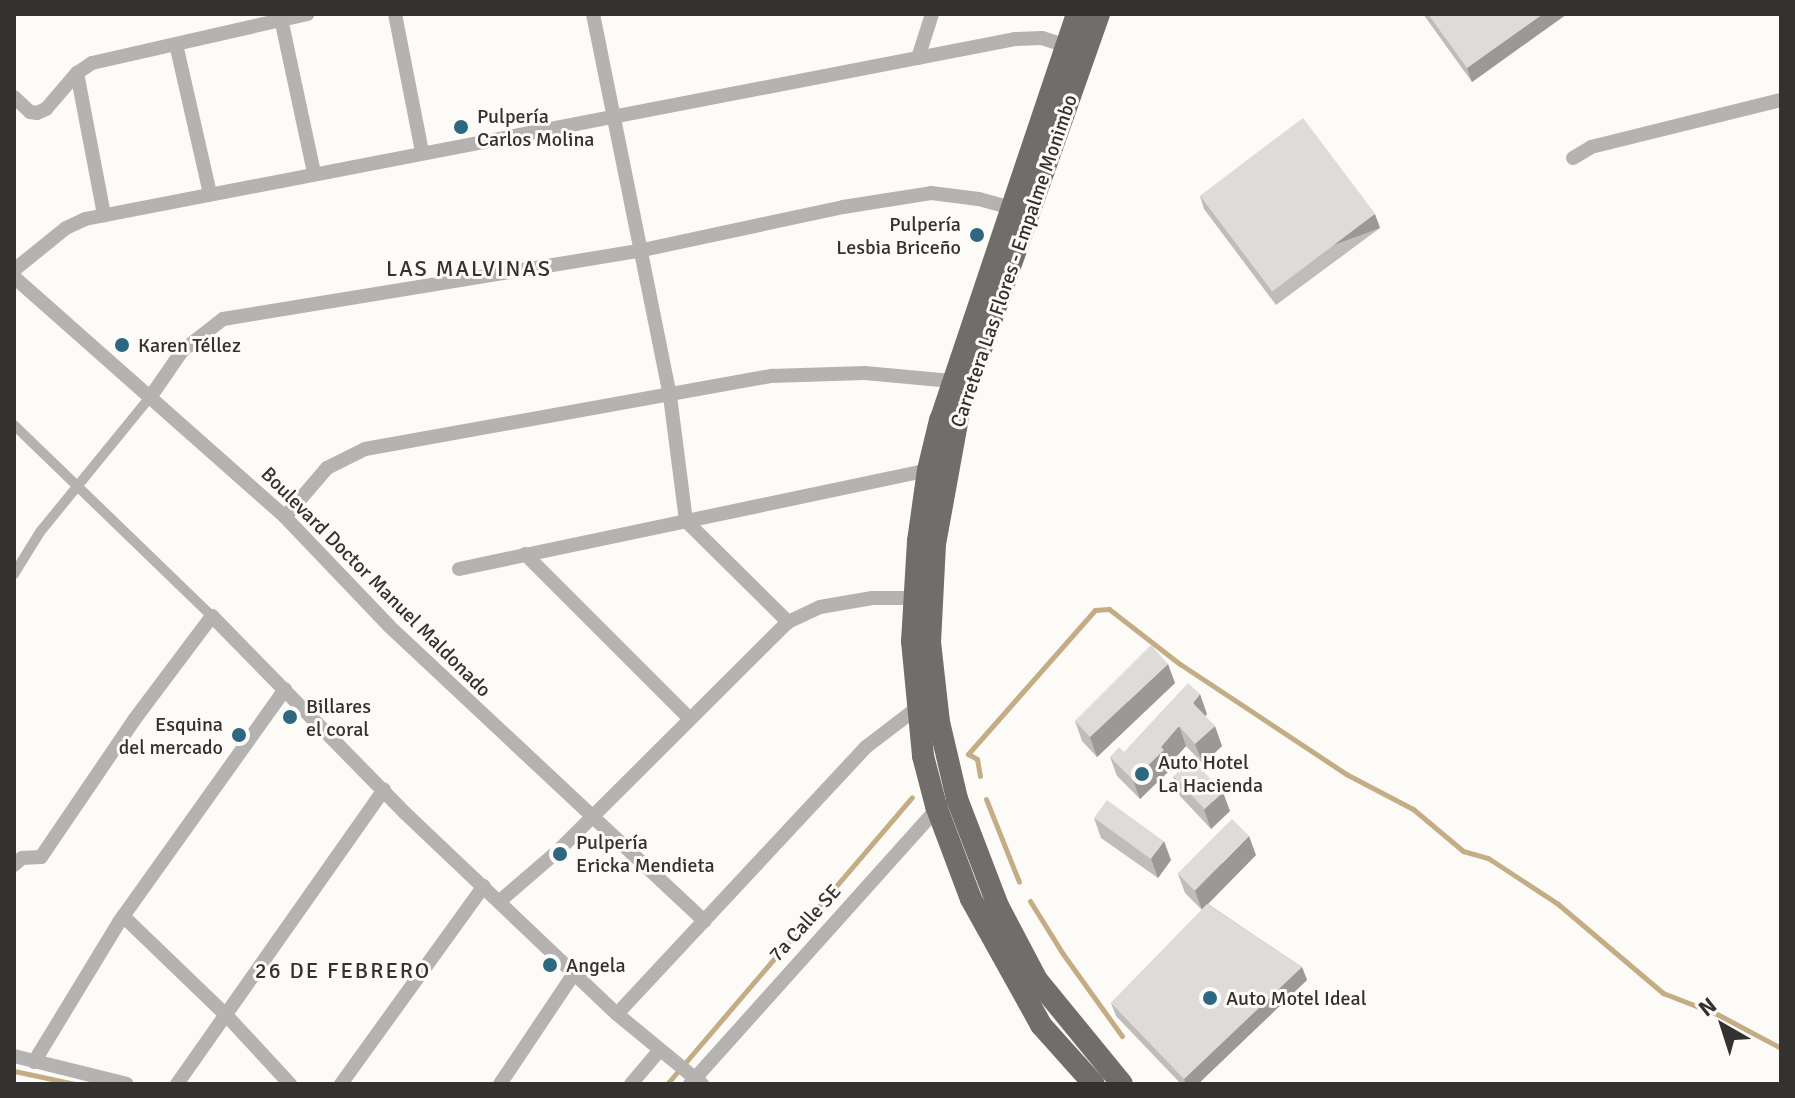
<!DOCTYPE html>
<html>
<head>
<meta charset="utf-8">
<style>
	body { margin:0 }
	#map { position:relative; width:1795px; height:1098px; overflow:hidden; background:#fdfbf7; font-family:Signika,sans-serif }
	div>[style] { position:absolute }
	.stream>* { height:5px; margin:-2.5px; padding:0 2.5px; transform-origin:2.5px; border-radius:2.5px; background:#c4ac84 }
	.pedestrian>* { height:10px; margin:-5px; padding:0 5px; transform-origin:5px; border-radius:5px; background:#b4b3b2 }
	.minor>* { height:14px; margin:-7px; padding:0 7px; transform-origin:7px; border-radius:7px; background:#b4b3b2 }
	.trunk>* { height:22px; margin:-11px; padding:0 11px; transform-origin:11px; border-radius:11px; background:#706e6a }
	.wall>* { inset:0; background:#bfbcba }
	.shaded-wall>* { inset:0; background:#9b9997; transform-origin:0 0 }
	.building>* { inset:0; background:#dedbd8; transform-origin:0 0 }
	.dots>* { width:22px; height:22px; translate:-50% -50%; box-sizing:border-box; border:4px solid #fdfbf7; border-radius:50% }
	span { translate:-50% -50%; white-space:nowrap; text-align:center; line-height:1.15; -webkit-text-stroke:6px #fdfbf7; paint-order:stroke }
	.poi-label { font-size:20px; color:#333230 }
	.left { translate:0 -50%; text-align:left }
	.right { translate:-100% -50%; text-align:right }
	.street-label { font-size:20px; color:#333230 }
	.neighbourhood-label { font-size:22px; color:#333230; letter-spacing:2px }
	.frame { position:absolute; inset:0; border:16px solid #333230; pointer-events:none }
	.north { position:absolute; left:1683px; top:986px; width:80px; height:80px; -webkit-text-stroke:6px #fdfbf7; paint-order:stroke; rotate:321deg; font-size:22px; font-weight:700; line-height:32px; text-align:center; color:#333230 }
	.north::after { content:''; display:block; margin:auto; width:28px; height:36px; background:#333230; clip-path:polygon(50% 0,100% 100%,50% 72%,0 100%) }
</style>
</head>
<body>
<div id="map">
	<div class="stream">
		<i style="left:980px;top:776px;width:17px;rotate:-100deg"></i>
		<i style="left:977px;top:759px;width:10px;rotate:-151deg"></i>
		<i style="left:968px;top:754px;width:192px;rotate:-48.6deg"></i>
		<i style="left:1095px;top:610px;width:14px;rotate:-4deg"></i>
		<i style="left:1109px;top:609px;width:90px;rotate:37.8deg"></i>
		<i style="left:1180px;top:664px;width:199px;rotate:33.5deg"></i>
		<i style="left:1346px;top:774px;width:76px;rotate:27.6deg"></i>
		<i style="left:1413px;top:809px;width:65px;rotate:40deg"></i>
		<i style="left:1463px;top:851px;width:26px;rotate:16deg"></i>
		<i style="left:1488px;top:858px;width:84px;rotate:33.3deg"></i>
		<i style="left:1558px;top:904px;width:138px;rotate:40.3deg"></i>
		<i style="left:1663px;top:993px;width:58px;rotate:21.3deg"></i>
		<i style="left:1717px;top:1014px;width:72px;rotate:28deg"></i>
		<i style="left:986px;top:799px;width:89px;rotate:68.3deg"></i>
		<i style="left:1030px;top:901px;width:62px;rotate:58.1deg"></i>
		<i style="left:1063px;top:954px;width:101px;rotate:54.3deg"></i>
		<i style="left:14px;top:1071px;width:62px;rotate:12deg"></i>
		<i style="left:667px;top:1084px;width:377px;rotate:-49.5deg"></i>
	</div>
	<div class="pedestrian">
		<i style="left:14px;top:425px;width:275px;rotate:44deg"></i>
		<i style="left:14px;top:574px;width:49px;rotate:-58.2deg"></i>
		<i style="left:40px;top:532px;width:176px;rotate:-50.8deg"></i>
	</div>
	<div class="minor">
		<i style="left:280px;top:14px;width:163px;rotate:77.9deg"></i>
		<i style="left:395px;top:14px;width:141px;rotate:78.9deg"></i>
		<i style="left:593px;top:14px;width:390px;rotate:78.6deg"></i>
		<i style="left:670px;top:396px;width:126px;rotate:82.7deg"></i>
		<i style="left:686px;top:521px;width:144px;rotate:44.7deg"></i>
		<i style="left:176px;top:44px;width:154px;rotate:77.2deg"></i>
		<i style="left:918px;top:58px;width:46px;rotate:-72.3deg"></i>
		<i style="left:77px;top:73px;width:145px;rotate:79.2deg"></i>
		<i style="left:14px;top:97px;width:22px;rotate:43deg"></i>
		<i style="left:30px;top:112px;width:7px;rotate:8deg"></i>
		<i style="left:37px;top:113px;width:10px;rotate:-24deg"></i>
		<i style="left:46px;top:109px;width:48px;rotate:-49.3deg"></i>
		<i style="left:77px;top:73px;width:18px;rotate:-34deg"></i>
		<i style="left:92px;top:63px;width:221px;rotate:-12.8deg"></i>
		<i style="left:1573px;top:158px;width:21px;rotate:-31deg"></i>
		<i style="left:1591px;top:147px;width:196px;rotate:-13.9deg"></i>
		<i style="left:14px;top:270px;width:67px;rotate:-38.9deg"></i>
		<i style="left:66px;top:228px;width:21px;rotate:-25deg"></i>
		<i style="left:85px;top:219px;width:947px;rotate:-10.95deg"></i>
		<i style="left:1015px;top:39px;width:27px;rotate:-2deg"></i>
		<i style="left:1042px;top:38px;width:25px;rotate:18deg"></i>
		<i style="left:14px;top:277px;width:362px;rotate:41.5deg"></i>
		<i style="left:285px;top:517px;width:151px;rotate:46.3deg"></i>
		<i style="left:389px;top:626px;width:432px;rotate:43.1deg"></i>
		<i style="left:151px;top:396px;width:55px;rotate:-55.4deg"></i>
		<i style="left:182px;top:351px;width:52px;rotate:-38deg"></i>
		<i style="left:223px;top:319px;width:421px;rotate:-9.3deg"></i>
		<i style="left:638px;top:251px;width:210px;rotate:-12.1deg"></i>
		<i style="left:843px;top:207px;width:89px;rotate:-9deg"></i>
		<i style="left:931px;top:193px;width:48px;rotate:7.1deg"></i>
		<i style="left:979px;top:199px;width:41px;rotate:15.4deg"></i>
		<i style="left:285px;top:517px;width:65px;rotate:-49.4deg"></i>
		<i style="left:327px;top:468px;width:42px;rotate:-26.6deg"></i>
		<i style="left:365px;top:449px;width:413px;rotate:-10.2deg"></i>
		<i style="left:771px;top:376px;width:94px;rotate:-1.8deg"></i>
		<i style="left:865px;top:373px;width:87px;rotate:5.3deg"></i>
		<i style="left:525px;top:554px;width:233px;rotate:45deg"></i>
		<i style="left:459px;top:569px;width:479px;rotate:-11.9deg"></i>
		<i style="left:14px;top:865px;width:11px;rotate:-41deg"></i>
		<i style="left:22px;top:858px;width:19px;rotate:-3deg"></i>
		<i style="left:41px;top:857px;width:166px;rotate:-55.8deg"></i>
		<i style="left:134px;top:720px;width:130px;rotate:-53.1deg"></i>
		<i style="left:212px;top:616px;width:276px;rotate:45.6deg"></i>
		<i style="left:405px;top:813px;width:292px;rotate:43.5deg"></i>
		<i style="left:617px;top:1014px;width:110px;rotate:39.5deg"></i>
		<i style="left:500px;top:901px;width:78px;rotate:-40.8deg"></i>
		<i style="left:559px;top:850px;width:323px;rotate:-44.9deg"></i>
		<i style="left:788px;top:622px;width:35px;rotate:-25deg"></i>
		<i style="left:820px;top:607px;width:53px;rotate:-9.8deg"></i>
		<i style="left:872px;top:598px;width:41px"></i>
		<i style="left:123px;top:916px;width:144px;rotate:43.9deg"></i>
		<i style="left:227px;top:1016px;width:93px;rotate:47.2deg"></i>
		<i style="left:617px;top:1014px;width:365px;rotate:-47deg"></i>
		<i style="left:866px;top:747px;width:64px;rotate:-37.4deg"></i>
		<i style="left:14px;top:1056px;width:116px;rotate:13.9deg"></i>
		<i style="left:34px;top:1062px;width:164px;rotate:-58.7deg"></i>
		<i style="left:119px;top:922px;width:286px;rotate:-54.5deg"></i>
		<i style="left:177px;top:1084px;width:360px;rotate:-54.9deg"></i>
		<i style="left:341px;top:1084px;width:244px;rotate:-54.2deg"></i>
		<i style="left:500px;top:1084px;width:135px;rotate:-56.2deg"></i>
		<i style="left:631px;top:1084px;width:43px;rotate:-49.7deg"></i>
		<i style="left:690px;top:1084px;width:375px;rotate:-48.1deg"></i>
	</div>
	<div class="trunk">
		<i style="left:1077px;top:14px;width:428px;rotate:108.6deg"></i>
		<i style="left:940px;top:420px;width:51px;rotate:103.5deg"></i>
		<i style="left:928px;top:470px;width:72px;rotate:98deg"></i>
		<i style="left:918px;top:541px;width:100px;rotate:93.4deg"></i>
		<i style="left:912px;top:641px;width:116px;rotate:84.5deg"></i>
		<i style="left:923px;top:756px;width:52px;rotate:75.4deg"></i>
		<i style="left:936px;top:806px;width:99px;rotate:69.4deg"></i>
		<i style="left:971px;top:899px;width:144px;rotate:60.9deg"></i>
		<i style="left:1041px;top:1025px;width:79px;rotate:48.1deg"></i>
		<i style="left:1099px;top:14px;width:422px;rotate:109.4deg"></i>
		<i style="left:959px;top:412px;width:134px;rotate:100.3deg"></i>
		<i style="left:935px;top:544px;width:98px;rotate:92.9deg"></i>
		<i style="left:930px;top:642px;width:81px;rotate:83.6deg"></i>
		<i style="left:939px;top:722px;width:79px;rotate:76.8deg"></i>
		<i style="left:957px;top:799px;width:115px;rotate:69deg"></i>
		<i style="left:998px;top:906px;width:84px;rotate:62.2deg"></i>
		<i style="left:1037px;top:980px;width:134px;rotate:50.7deg"></i>
	</div>
	<div class="wall">
		<i style="clip-path:polygon(1423px 14px,1567px 14px,1472px 82px)"></i>
		<i style="clip-path:polygon(1200px 196px,1380px 228px,1276px 305px,1204px 209px)"></i>
		<i style="clip-path:polygon(1175px 683px,1097px 757px,1082px 741px,1075px 721px)"></i>
		<i style="clip-path:polygon(1207px 714px,1205px 716px,1222px 746px,1203px 764px,1186px 746px,1169px 765px,1171px 769px,1140px 799px,1117px 776px,1110px 757px,1124px 752px)"></i>
		<i style="clip-path:polygon(1173px 776px,1230px 811px,1211px 829px,1180px 796px)"></i>
		<i style="clip-path:polygon(1094px 818px,1171px 860px,1158px 878px,1101px 838px)"></i>
		<i style="clip-path:polygon(1256px 855px,1208px 904px,1302px 967px,1307px 980px,1198px 1084px,1181px 1084px,1116px 1016px,1111px 1003px,1202px 910px,1185px 893px,1178px 874px)"></i>
	</div>
	<div class="shaded-wall">
		<i style="clip-path:polygon(1543px 14px,1567px 14px,1472px 82px,1467px 68px)"></i>
		<i style="left:1375px;top:214px;width:15px;height:130px;rotate:70deg"></i>
		<i style="clip-path:polygon(1168px 664px,1175px 683px,1097px 757px,1090px 737px)"></i>
		<i style="clip-path:polygon(1200px 694px,1207px 714px,1200px 722px,1193px 703px)"></i>
		<i style="clip-path:polygon(1179px 726px,1186px 746px,1169px 765px,1171px 769px,1140px 799px,1133px 780px)"></i>
		<i style="clip-path:polygon(1215px 726px,1222px 746px,1203px 764px,1195px 744px)"></i>
		<i style="clip-path:polygon(1223px 792px,1230px 811px,1211px 829px,1204px 810px)"></i>
		<i style="clip-path:polygon(1249px 836px,1256px 855px,1202px 910px,1195px 891px)"></i>
		<i style="clip-path:polygon(1164px 841px,1171px 860px,1158px 878px,1151px 859px)"></i>
		<i style="clip-path:polygon(1302px 967px,1307px 980px,1198px 1084px,1186px 1084px,1184px 1079px)"></i>
	</div>
	<div class="building">
		<i style="clip-path:polygon(1428px 14px,1543px 14px,1467px 68px)"></i>
		<i style="left:1303px;top:118px;width:120px;height:129px;rotate:53deg"></i>
		<i style="clip-path:polygon(1151px 645px,1168px 664px,1090px 737px,1075px 721px)"></i>
		<i style="clip-path:polygon(1188px 683px,1200px 694px,1193px 703px,1215px 726px,1195px 744px,1179px 726px,1161px 747px,1164px 750px,1133px 780px,1110px 757px,1119px 747px,1124px 752px)"></i>
		<i style="left:1192px;top:759px;width:45px;height:25px;rotate:47deg"></i>
		<i style="left:1107px;top:800px;width:70px;height:22px;rotate:36deg"></i>
		<i style="left:1232px;top:819px;width:24px;height:77px;rotate:45deg"></i>
		<i style="clip-path:polygon(1207px 904px,1302px 967px,1184px 1079px,1111px 1003px)"></i>
	</div>
	<div class="dots">
		<i style="left:461px;top:127px;background:#2d6780"></i>
		<i style="left:977px;top:235px;background:#2d6780"></i>
		<i style="left:122px;top:345px;background:#2d6780"></i>
		<i style="left:290px;top:717px;background:#2d6780"></i>
		<i style="left:239px;top:735px;background:#2d6780"></i>
		<i style="left:1142px;top:774px;background:#2d6780"></i>
		<i style="left:560px;top:854px;background:#2d6780"></i>
		<i style="left:550px;top:965px;background:#2d6780"></i>
		<i style="left:1210px;top:998px;background:#2d6780"></i>
	</div>
	<div class="poi-label">
		<span class="left" style="left:477px;top:128px">Pulpería<br>Carlos Molina</span>
		<span class="right" style="left:961px;top:236px">Pulpería<br>Lesbia Briceño</span>
		<span class="left" style="left:138px;top:345px">Karen Téllez</span>
		<span class="left" style="left:306px;top:718px">Billares<br>el coral</span>
		<span class="right" style="left:223px;top:736px">Esquina<br>del mercado</span>
		<span class="left" style="left:1158px;top:774px">Auto Hotel<br>La Hacienda</span>
		<span class="left" style="left:576px;top:854px">Pulpería<br>Ericka Mendieta</span>
		<span class="left" style="left:566px;top:965px">Angela</span>
		<span class="left" style="left:1226px;top:998px">Auto Motel Ideal</span>
	</div>
	<div class="street-label">
		<span style="left:1014px;top:261px;rotate:-71deg">Carretera Las Flores - Empalme Monimbo</span>
		<span style="left:376px;top:582px;rotate:45deg">Boulevard Doctor Manuel Maldonado</span>
		<span style="left:805px;top:923px;rotate:-48deg">7a Calle SE</span>
	</div>
	<div class="neighbourhood-label">
		<span style="left:469px;top:269px">LAS MALVINAS</span>
		<span style="left:343px;top:971px">26 DE FEBRERO</span>
	</div>
	<div class="frame"></div>
	<div class="north">N</div>
</div>
</body>
</html>
